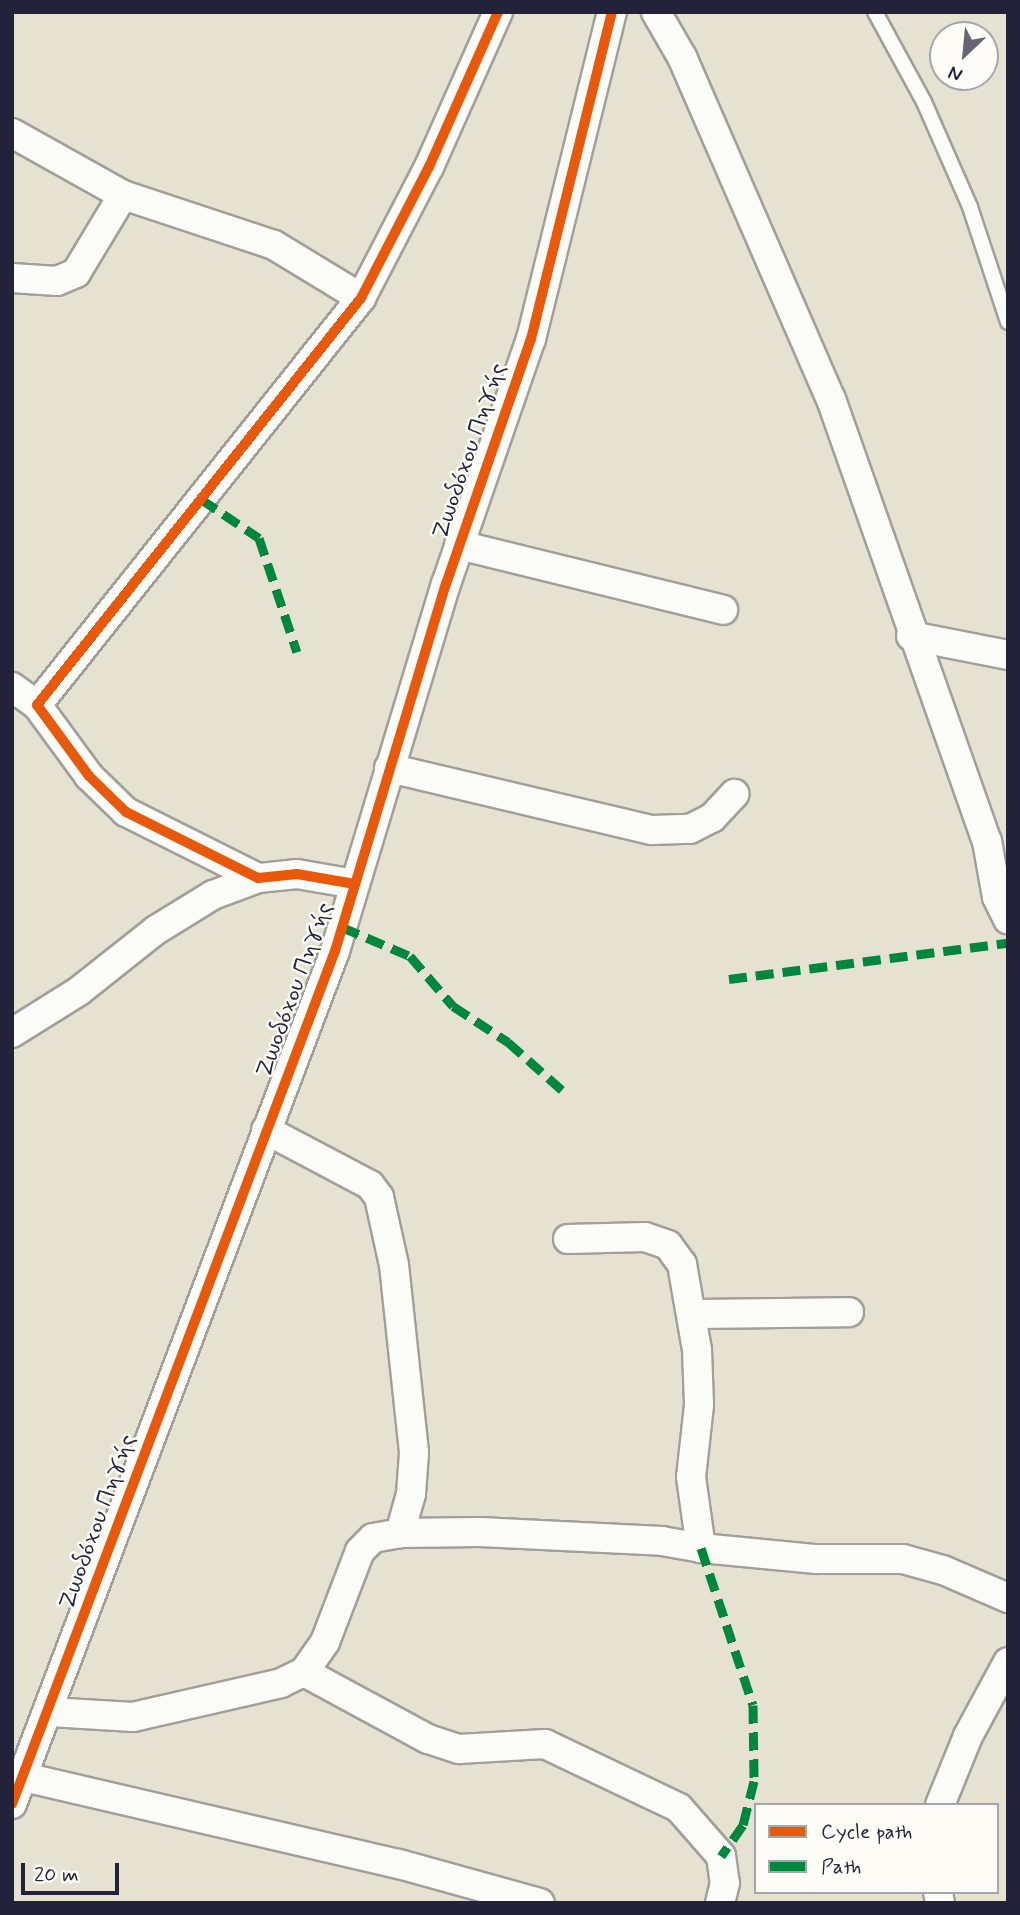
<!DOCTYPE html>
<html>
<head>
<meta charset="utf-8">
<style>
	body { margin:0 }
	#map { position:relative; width:1020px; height:1915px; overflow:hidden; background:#e6e2d2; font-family:Mynerve,sans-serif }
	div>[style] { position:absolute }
	.roads { filter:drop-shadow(2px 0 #a29f99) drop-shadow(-2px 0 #a29f99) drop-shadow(0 2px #a29f99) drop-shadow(0 -2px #a29f99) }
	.service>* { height:14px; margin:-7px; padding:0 7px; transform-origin:7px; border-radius:7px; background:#fbfbf8 }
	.minor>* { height:28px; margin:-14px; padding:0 14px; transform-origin:14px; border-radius:14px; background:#fbfbf8 }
	.quiet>* { height:9px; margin-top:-4.5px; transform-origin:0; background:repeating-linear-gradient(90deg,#00873e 0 18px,transparent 0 27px) }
	.cycleway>* { height:10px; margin:-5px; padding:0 5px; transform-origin:5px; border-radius:5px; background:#e8590c }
	span { translate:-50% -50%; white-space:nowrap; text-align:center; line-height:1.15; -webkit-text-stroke:5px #fdfcf7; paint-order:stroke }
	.street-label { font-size:24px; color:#22223b }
	.frame { position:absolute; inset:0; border:14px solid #22223b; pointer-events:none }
	.legend { position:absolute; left:754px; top:1803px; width:245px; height:91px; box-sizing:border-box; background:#fdfcf7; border:2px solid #a5a5ac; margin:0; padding:9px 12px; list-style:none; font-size:21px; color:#22223b }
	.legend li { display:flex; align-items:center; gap:14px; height:35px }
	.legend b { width:35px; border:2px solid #a5a5ac }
	.north { position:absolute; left:929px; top:21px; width:70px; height:70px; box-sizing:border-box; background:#fdfcf7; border:2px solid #a5a5ac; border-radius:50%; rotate:206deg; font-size:19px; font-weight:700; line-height:28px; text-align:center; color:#22223b }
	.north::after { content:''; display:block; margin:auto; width:24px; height:32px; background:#676570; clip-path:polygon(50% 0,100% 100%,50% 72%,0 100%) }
	.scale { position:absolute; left:21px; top:1863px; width:98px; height:32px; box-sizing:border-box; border:4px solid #22223b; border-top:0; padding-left:9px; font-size:21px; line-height:24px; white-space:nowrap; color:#22223b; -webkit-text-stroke:5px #fdfcf7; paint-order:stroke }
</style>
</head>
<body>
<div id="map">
	<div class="roads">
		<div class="service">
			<i style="left:875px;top:12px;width:102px;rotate:61.4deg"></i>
			<i style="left:924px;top:102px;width:115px;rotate:66.3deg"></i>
			<i style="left:970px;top:207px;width:121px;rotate:71.7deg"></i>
		</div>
		<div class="minor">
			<i style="left:656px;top:12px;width:52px;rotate:60deg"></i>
			<i style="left:682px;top:57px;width:373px;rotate:66.5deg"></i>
			<i style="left:831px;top:399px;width:469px;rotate:70.6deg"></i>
			<i style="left:987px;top:841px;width:57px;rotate:79.9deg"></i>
			<i style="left:997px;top:897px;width:25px;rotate:64deg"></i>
			<i style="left:12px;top:133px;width:127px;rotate:29.2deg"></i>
			<i style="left:123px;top:195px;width:159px;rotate:18.3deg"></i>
			<i style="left:274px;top:245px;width:102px;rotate:31.3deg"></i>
			<i style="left:12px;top:278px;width:45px;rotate:3.8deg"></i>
			<i style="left:57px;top:281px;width:21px;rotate:-23deg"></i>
			<i style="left:76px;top:273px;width:91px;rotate:-58.9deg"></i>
			<i style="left:459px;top:545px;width:272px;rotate:13.8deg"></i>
			<i style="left:911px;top:636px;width:99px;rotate:11.1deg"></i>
			<i style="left:12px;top:687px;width:31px;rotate:36deg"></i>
			<i style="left:389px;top:768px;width:270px;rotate:13.3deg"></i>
			<i style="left:652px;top:830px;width:38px;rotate:-2deg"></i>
			<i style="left:690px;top:829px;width:25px;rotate:-27deg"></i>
			<i style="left:712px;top:818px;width:33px;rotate:-47deg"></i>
			<i style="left:355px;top:884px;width:59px;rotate:-170.2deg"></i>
			<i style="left:297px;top:874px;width:39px;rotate:174deg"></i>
			<i style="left:258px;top:878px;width:148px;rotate:-153.4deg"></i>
			<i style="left:126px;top:812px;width:52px;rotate:-135.8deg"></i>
			<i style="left:89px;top:776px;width:88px;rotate:-126.2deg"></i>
			<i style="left:37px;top:705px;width:520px;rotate:-51.48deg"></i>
			<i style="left:361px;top:298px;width:148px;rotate:-62.6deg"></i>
			<i style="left:429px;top:167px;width:170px;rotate:-66deg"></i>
			<i style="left:12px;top:1033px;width:79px;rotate:-32.1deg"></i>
			<i style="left:79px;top:991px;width:98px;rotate:-38.4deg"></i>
			<i style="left:156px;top:930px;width:67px;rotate:-31.6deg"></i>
			<i style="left:213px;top:895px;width:48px;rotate:-20.7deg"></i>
			<i style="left:266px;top:1130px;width:118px;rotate:27.9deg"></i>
			<i style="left:370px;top:1185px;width:15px;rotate:53deg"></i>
			<i style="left:379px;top:1197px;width:70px;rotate:77.6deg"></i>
			<i style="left:394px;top:1265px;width:189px;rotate:83.9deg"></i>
			<i style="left:414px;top:1453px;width:41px;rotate:94.2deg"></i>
			<i style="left:411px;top:1494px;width:41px;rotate:105.8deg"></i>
			<i style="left:568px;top:1239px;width:77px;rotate:-1.5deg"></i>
			<i style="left:645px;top:1237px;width:24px;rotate:19deg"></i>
			<i style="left:668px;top:1245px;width:24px;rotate:54deg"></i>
			<i style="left:682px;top:1264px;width:87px;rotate:80.1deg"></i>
			<i style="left:697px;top:1350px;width:55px;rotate:87.9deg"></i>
			<i style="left:699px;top:1405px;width:72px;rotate:96.3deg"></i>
			<i style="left:691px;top:1477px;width:72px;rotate:82deg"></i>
			<i style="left:701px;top:1548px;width:116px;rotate:5.5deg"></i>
			<i style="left:816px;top:1559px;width:87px"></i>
			<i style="left:903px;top:1559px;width:41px;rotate:15.4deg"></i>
			<i style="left:943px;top:1570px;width:71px;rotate:23.3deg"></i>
			<i style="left:693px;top:1314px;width:156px;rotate:-0.7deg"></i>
			<i style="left:304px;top:1672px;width:141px;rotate:28.4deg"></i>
			<i style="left:428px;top:1739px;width:33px;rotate:18deg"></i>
			<i style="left:459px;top:1749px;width:86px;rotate:-3.3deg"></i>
			<i style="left:545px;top:1744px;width:148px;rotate:25.5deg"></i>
			<i style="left:679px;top:1808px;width:64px;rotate:48.8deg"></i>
			<i style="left:721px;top:1856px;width:27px;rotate:82deg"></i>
			<i style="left:725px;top:1883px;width:21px;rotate:104deg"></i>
			<i style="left:50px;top:1712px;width:83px;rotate:3.4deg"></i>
			<i style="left:133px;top:1717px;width:152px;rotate:-12.9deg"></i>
			<i style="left:281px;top:1683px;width:25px;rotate:-26deg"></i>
			<i style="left:304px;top:1672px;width:37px;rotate:-55deg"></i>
			<i style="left:325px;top:1642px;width:97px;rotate:-69deg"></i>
			<i style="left:360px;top:1551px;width:18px;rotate:-45deg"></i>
			<i style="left:373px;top:1538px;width:27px;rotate:-10deg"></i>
			<i style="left:400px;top:1533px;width:80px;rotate:-0.7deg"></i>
			<i style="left:480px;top:1532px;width:182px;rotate:2.8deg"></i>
			<i style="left:662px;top:1541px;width:40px;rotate:10deg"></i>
			<i style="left:24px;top:1777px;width:385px;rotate:13.1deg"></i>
			<i style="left:399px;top:1864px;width:146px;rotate:15.5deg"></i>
			<i style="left:12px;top:1804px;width:912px;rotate:-69.26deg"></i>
			<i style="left:335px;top:951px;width:383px;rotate:-73.2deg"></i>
			<i style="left:446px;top:584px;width:259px;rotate:-70.9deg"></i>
			<i style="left:531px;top:339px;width:337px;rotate:-76.1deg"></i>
			<i style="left:940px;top:1805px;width:74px;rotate:-67.9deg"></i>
			<i style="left:968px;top:1736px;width:84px;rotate:-61.6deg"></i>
			<i style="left:938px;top:1892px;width:11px;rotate:80deg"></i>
		</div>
	</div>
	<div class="quiet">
		<i style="left:201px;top:499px;width:70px;rotate:33.9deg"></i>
		<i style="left:259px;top:538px;width:120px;rotate:71.6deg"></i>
		<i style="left:342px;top:927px;width:74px;rotate:23.1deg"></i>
		<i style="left:410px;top:956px;width:66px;rotate:49.3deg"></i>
		<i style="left:453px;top:1006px;width:66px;rotate:33.2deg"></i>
		<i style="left:508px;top:1042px;width:72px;rotate:41.6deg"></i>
		<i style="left:729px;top:979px;width:281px;rotate:-7.4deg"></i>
		<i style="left:701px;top:1548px;width:165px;rotate:71.7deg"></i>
		<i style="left:753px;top:1705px;width:76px;rotate:89.2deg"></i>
		<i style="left:754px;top:1781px;width:45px;rotate:104deg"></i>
		<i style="left:743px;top:1825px;width:38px;rotate:125deg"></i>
	</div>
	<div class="cycleway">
		<i style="left:355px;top:884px;width:59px;rotate:-170.2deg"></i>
		<i style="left:297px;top:874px;width:39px;rotate:174deg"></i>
		<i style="left:258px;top:878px;width:148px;rotate:-153.4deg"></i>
		<i style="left:126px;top:812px;width:52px;rotate:-135.8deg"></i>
		<i style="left:89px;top:776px;width:88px;rotate:-126.2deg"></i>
		<i style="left:37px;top:705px;width:520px;rotate:-51.48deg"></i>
		<i style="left:361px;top:298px;width:148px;rotate:-62.6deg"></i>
		<i style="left:429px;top:167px;width:170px;rotate:-66deg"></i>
		<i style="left:12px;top:1804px;width:912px;rotate:-69.26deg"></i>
		<i style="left:335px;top:951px;width:383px;rotate:-73.2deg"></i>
		<i style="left:446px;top:584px;width:259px;rotate:-70.9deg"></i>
		<i style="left:531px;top:339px;width:337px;rotate:-76.1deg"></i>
	</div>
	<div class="street-label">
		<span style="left:470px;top:451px;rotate:-71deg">Ζωοδόχου Πηγής</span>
		<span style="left:295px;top:990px;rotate:-70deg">Ζωοδόχου Πηγής</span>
		<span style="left:98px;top:1522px;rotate:-70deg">Ζωοδόχου Πηγής</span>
	</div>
	<div class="frame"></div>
	<ul class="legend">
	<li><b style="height:9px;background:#e8590c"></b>Cycle path</li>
	<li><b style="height:9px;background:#00873e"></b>Path</li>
	</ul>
	<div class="north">N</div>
	<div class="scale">20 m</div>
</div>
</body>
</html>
